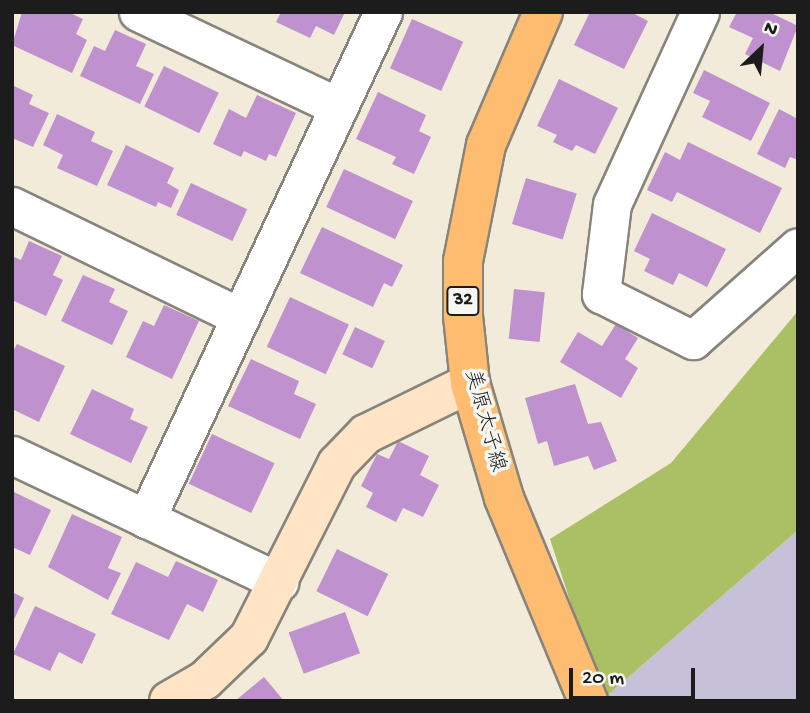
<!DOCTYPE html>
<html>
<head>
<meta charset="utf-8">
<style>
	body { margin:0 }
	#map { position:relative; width:810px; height:713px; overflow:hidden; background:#f2ebda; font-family:"Gochi Hand","Klee One",sans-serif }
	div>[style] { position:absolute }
	.industrial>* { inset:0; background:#c6c0d9 }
	.green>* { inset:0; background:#abc064 }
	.building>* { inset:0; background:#bf91ce; transform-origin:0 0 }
	.roads { filter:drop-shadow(2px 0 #87847b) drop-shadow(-2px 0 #87847b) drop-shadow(0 2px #87847b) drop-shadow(0 -2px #87847b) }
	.street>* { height:37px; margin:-18.5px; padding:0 18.5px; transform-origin:18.5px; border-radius:18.5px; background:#fff }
	.secondary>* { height:38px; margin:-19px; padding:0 19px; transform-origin:19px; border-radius:19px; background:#ffe4c6 }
	.primary>* { height:38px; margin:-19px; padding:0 19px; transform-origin:19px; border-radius:19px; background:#febc70 }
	span { translate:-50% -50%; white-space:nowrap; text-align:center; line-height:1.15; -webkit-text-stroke:7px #f6f6f2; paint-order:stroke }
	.shield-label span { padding:2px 5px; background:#f6f6f2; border:2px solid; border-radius:5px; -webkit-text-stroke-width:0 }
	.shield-label { font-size:19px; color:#1c1c1c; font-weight:700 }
	.street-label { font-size:21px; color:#1c1c1c }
	.frame { position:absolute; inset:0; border:14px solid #1c1c1c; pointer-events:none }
	.north { position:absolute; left:726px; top:14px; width:70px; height:70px; -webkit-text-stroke:5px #f6f6f2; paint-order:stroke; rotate:26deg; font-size:19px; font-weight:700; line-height:28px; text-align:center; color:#1c1c1c }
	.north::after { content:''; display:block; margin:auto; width:24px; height:32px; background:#1c1c1c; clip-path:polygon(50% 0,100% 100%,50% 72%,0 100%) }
	.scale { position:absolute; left:569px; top:668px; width:126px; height:32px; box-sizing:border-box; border:4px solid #1c1c1c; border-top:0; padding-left:9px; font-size:21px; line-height:24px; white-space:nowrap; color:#1c1c1c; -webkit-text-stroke:5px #f6f6f2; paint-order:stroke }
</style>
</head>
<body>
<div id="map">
	<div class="industrial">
		<i style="clip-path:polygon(798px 530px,798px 701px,602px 701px,602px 700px)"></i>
	</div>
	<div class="green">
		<i style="clip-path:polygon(798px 311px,798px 530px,602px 700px,550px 539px,671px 463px)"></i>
	</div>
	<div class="building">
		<i style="clip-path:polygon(22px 12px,68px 12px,83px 19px,76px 34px,87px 40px,72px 73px,12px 45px)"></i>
		<i style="clip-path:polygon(281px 12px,345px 12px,334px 35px,316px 26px,310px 38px,276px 22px)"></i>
		<i style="clip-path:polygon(590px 12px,631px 12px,648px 21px,624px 69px,574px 45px)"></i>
		<i style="clip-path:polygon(737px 12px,769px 12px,798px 26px,780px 71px,745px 54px,753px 38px,729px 27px)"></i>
		<i style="left:412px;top:19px;width:56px;height:54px;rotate:24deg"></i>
		<i style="clip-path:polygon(115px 30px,146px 44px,136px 66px,154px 74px,140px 104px,80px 76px,94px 46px,105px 51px)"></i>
		<i style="left:164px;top:66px;width:61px;height:45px;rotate:26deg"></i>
		<i style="clip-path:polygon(704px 70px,770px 103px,751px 141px,702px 117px,710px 101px,693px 93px)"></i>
		<i style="clip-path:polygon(559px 79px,618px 108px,595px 154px,576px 145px,572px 151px,553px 142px,557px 135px,537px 126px)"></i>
		<i style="clip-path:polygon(12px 85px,33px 95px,29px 104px,49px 113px,33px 147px,12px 138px)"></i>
		<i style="clip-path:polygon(378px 92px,426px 115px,419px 131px,431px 137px,414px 174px,392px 164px,396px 157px,356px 139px)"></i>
		<i style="clip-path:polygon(257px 95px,296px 113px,276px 157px,269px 154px,266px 161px,244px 151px,241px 157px,213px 144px,229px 109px,246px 118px)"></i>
		<i style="clip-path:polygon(779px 109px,798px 119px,798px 160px,790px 157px,785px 168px,757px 154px)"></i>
		<i style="clip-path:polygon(57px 114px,95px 132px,91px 141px,113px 151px,97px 186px,57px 168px,63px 155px,43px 145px)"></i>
		<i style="clip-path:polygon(688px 142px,782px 188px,760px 233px,677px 192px,672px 202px,647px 190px,665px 152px,680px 160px)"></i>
		<i style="clip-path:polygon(126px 145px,174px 168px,167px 183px,179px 190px,171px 208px,158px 202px,156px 207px,107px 185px)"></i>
		<i style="left:344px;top:169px;width:76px;height:42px;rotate:25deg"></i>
		<i style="left:526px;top:178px;width:53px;height:48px;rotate:17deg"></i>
		<i style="left:191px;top:183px;width:62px;height:35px;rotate:25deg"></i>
		<i style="clip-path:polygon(652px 213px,726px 249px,707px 287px,679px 273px,673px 285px,644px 271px,650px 259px,634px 251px)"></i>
		<i style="clip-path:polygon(322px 227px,403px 265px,392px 287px,384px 283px,373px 307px,300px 273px)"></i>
		<i style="clip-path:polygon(29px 241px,62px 256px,53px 275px,63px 280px,46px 316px,12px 300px,12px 256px,21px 260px)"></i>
		<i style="clip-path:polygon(83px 275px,115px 289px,109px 302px,128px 311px,112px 345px,61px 321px)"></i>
		<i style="left:514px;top:289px;width:31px;height:50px;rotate:6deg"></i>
		<i style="left:290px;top:297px;width:65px;height:55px;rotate:25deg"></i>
		<i style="clip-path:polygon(164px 305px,199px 321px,172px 379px,126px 357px,143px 321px,154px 326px)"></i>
		<i style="clip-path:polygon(616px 324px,638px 338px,625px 359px,638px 368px,621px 398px,560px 362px,578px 332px,602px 346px)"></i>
		<i style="left:355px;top:327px;width:33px;height:30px;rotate:25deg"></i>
		<i style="clip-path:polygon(17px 344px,65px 366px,39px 422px,12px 409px,12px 353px)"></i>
		<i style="clip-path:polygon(251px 359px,299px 381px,294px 394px,316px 404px,300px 439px,228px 406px)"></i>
		<i style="clip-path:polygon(575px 384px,588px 424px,601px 422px,617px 461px,594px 470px,588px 456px,554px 466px,547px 441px,538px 444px,525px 398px)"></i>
		<i style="clip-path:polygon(92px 389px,134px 409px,130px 419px,148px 427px,131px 463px,70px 434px)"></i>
		<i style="left:212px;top:434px;width:69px;height:55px;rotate:25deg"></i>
		<i style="clip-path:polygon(398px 441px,429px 456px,420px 475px,439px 485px,423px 517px,403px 508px,396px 522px,366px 507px,373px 493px,361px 486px,377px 454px,389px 459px)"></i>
		<i style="clip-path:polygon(12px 491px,51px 510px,30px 555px,12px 547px)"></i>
		<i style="clip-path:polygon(72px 514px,122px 537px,108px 568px,121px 573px,108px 600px,48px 567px)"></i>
		<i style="left:337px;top:549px;width:57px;height:47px;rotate:26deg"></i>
		<i style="clip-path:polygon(176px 561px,218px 580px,203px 612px,187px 604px,169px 640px,111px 614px,136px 562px,168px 577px)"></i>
		<i style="clip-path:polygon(12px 592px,24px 598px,12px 624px)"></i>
		<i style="clip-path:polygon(35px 606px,96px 634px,82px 664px,59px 652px,50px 671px,13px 654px)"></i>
		<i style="left:345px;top:612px;width:44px;height:60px;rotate:70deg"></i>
		<i style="clip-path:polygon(264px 677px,284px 701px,235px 701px)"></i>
	</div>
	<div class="roads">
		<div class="street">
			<i style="left:138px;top:12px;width:222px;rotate:25.3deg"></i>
			<i style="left:700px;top:12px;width:211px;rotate:114.6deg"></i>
			<i style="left:612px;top:204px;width:91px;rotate:97deg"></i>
			<i style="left:601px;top:294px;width:103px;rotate:26.6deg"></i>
			<i style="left:693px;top:340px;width:140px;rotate:-41.5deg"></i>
			<i style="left:12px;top:206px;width:254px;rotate:25.9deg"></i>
			<i style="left:12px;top:455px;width:296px;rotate:25.4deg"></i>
			<i style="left:146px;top:519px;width:560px;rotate:-64.95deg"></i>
		</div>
		<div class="secondary">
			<i style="left:169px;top:701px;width:42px;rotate:-30.3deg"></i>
			<i style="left:205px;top:680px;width:61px;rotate:-43.7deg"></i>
			<i style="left:249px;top:638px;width:195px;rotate:-63.2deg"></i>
			<i style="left:337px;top:464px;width:42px;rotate:-46deg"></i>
			<i style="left:366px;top:434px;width:116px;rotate:-26.1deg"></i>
		</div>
		<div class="primary">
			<i style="left:543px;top:12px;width:145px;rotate:113.2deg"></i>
			<i style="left:486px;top:145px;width:118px;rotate:101.2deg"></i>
			<i style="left:463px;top:261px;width:55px;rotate:90deg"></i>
			<i style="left:463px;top:316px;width:67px;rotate:84deg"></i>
			<i style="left:470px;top:383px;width:120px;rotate:73.5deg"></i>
			<i style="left:504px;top:498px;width:220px;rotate:67.5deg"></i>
		</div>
	</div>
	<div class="shield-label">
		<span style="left:463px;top:301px">32</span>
	</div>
	<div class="street-label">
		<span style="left:483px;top:421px;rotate:75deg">美原太子線</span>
	</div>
	<div class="frame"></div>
	<div class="north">N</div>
	<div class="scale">20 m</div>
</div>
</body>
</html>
